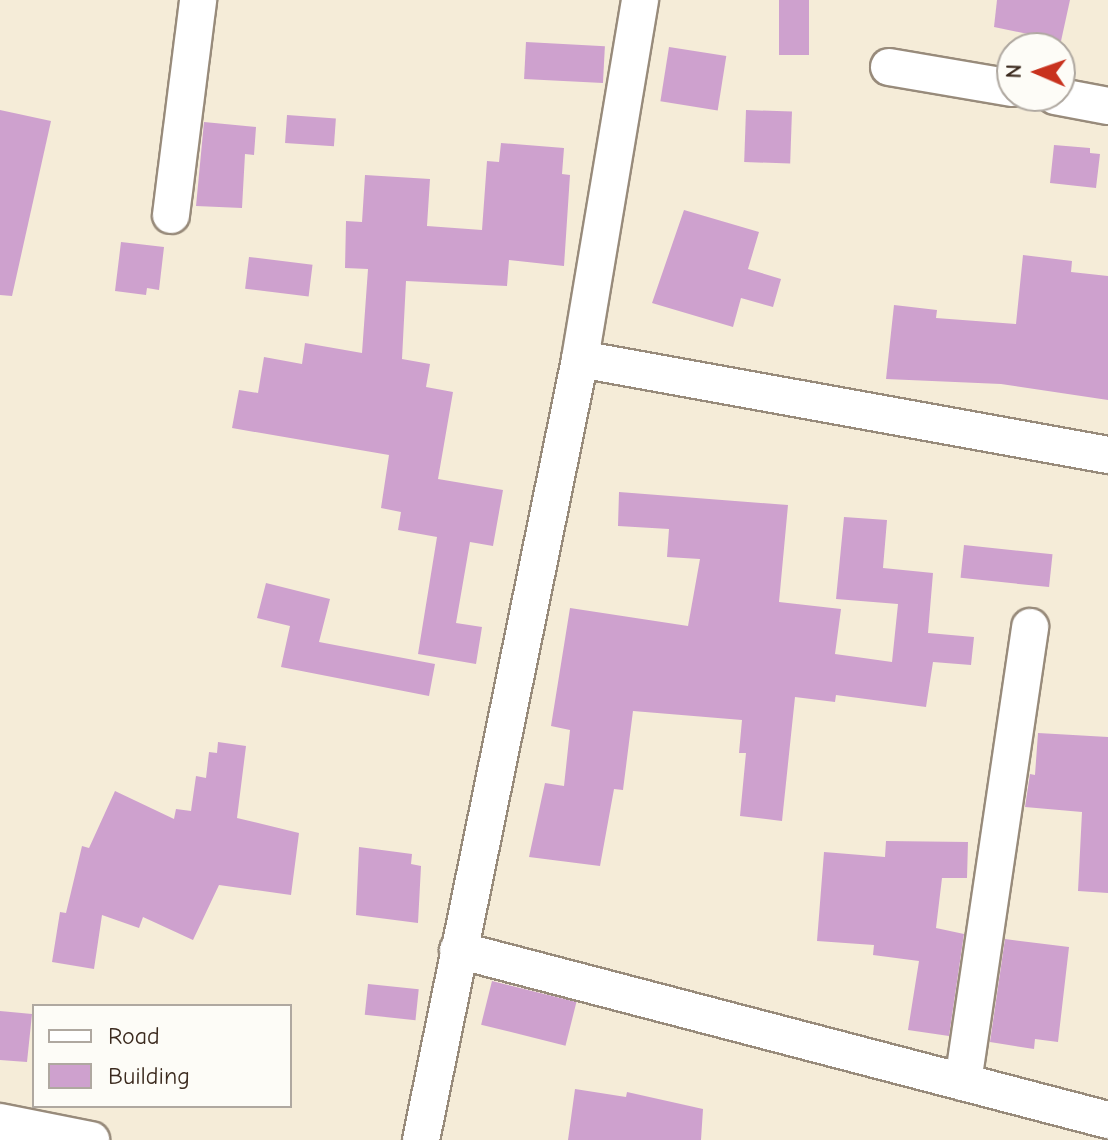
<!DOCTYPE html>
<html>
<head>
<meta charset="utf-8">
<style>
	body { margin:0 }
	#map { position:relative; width:1108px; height:1140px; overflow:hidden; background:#f5ecd8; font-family:"Comic Neue",sans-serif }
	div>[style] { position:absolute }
	.building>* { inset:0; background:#cea1ce; transform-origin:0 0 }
	.roads { filter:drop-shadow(2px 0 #988b7b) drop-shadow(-2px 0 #988b7b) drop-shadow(0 2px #988b7b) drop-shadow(0 -2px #988b7b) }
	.minor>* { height:36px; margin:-18px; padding:0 18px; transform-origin:18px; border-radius:18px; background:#fff }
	span { translate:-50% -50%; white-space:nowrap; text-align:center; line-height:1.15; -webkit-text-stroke:7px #fdfcf7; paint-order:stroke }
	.legend { position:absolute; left:32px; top:1004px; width:260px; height:104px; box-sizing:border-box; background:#fdfcf7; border:2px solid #afa8a0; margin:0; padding:10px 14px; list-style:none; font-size:24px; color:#3b2a1e }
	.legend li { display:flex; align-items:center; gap:16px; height:40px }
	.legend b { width:40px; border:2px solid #afa8a0 }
	.north { position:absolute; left:996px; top:32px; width:80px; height:80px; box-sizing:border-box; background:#fdfcf7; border:2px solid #afa8a0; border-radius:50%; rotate:272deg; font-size:22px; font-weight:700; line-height:32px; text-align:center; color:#3b2a1e }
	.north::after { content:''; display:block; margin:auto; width:28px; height:36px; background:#c8321e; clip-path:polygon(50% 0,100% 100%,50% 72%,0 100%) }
</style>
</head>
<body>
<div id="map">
	<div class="building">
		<i style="left:779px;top:0;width:30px;height:55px"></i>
		<i style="clip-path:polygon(997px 0,1070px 0,1061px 41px,994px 27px)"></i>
		<i style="left:526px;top:42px;width:79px;height:37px;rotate:3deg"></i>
		<i style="left:669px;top:47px;width:58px;height:55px;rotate:9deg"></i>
		<i style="clip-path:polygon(0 110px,51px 121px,12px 296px,0 295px)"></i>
		<i style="left:746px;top:110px;width:46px;height:52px;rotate:2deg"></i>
		<i style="left:287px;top:115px;width:49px;height:28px;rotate:4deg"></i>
		<i style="clip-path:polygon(204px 122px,256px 127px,254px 155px,245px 154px,242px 208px,196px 206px)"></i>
		<i style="clip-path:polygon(501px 143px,564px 148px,562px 174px,570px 175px,564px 266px,509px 260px,507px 286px,406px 281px,402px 359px,430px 364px,426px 387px,453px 392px,438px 479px,503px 490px,493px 546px,470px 542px,456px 623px,482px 627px,476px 664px,418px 654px,437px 537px,398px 530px,401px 512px,381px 508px,389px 455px,232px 428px,239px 390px,258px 393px,264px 357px,302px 364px,305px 343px,362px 353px,368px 269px,345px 268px,346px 221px,362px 222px,365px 175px,430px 179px,427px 226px,482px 230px,487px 161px,499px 162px)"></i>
		<i style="clip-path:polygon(1054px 145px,1090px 148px,1090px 153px,1100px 154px,1096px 188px,1050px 183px)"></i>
		<i style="clip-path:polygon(684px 210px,759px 232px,748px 269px,781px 279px,773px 307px,741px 298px,733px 327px,652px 303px)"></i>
		<i style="clip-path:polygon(121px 242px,164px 247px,159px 290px,147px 288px,146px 295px,115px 291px)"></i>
		<i style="clip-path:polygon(1023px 255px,1072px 261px,1071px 272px,1108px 276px,1108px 400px,1001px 384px,886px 379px,894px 305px,937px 310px,936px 318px,1016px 324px)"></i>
		<i style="left:249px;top:257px;width:64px;height:32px;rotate:7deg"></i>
		<i style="clip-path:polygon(619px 492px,788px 505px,779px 602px,841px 609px,835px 654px,892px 662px,898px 604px,836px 599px,844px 517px,887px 520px,883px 568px,933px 573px,928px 633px,974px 637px,971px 665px,933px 662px,926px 707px,836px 695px,835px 702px,795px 697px,782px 821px,740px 816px,746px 753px,739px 753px,742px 720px,633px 711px,623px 790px,614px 789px,600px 866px,529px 857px,545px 783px,564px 786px,570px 730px,551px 726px,570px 608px,688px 626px,700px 559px,667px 557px,669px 529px,618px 526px)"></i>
		<i style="left:964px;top:545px;width:89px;height:33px;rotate:6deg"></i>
		<i style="clip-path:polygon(266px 583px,330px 599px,319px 642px,435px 664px,429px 696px,281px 667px,290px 626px,257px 618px)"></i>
		<i style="clip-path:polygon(1038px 733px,1108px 737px,1108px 893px,1078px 891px,1082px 812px,1025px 807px,1030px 774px,1035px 775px)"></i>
		<i style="clip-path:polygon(218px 742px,246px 746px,237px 818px,299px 833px,291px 895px,219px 885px,193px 940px,143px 917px,139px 928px,102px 915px,94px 969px,52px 962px,60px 912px,66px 913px,82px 846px,89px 848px,115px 791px,174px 819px,176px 809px,191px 811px,196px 776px,206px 778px,209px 752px,217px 753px)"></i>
		<i style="clip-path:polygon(886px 841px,968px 842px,967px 878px,942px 878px,936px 928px,964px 934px,949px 1036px,908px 1030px,919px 961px,873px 955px,874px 945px,817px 941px,824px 852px,885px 857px)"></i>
		<i style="clip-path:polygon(359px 847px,412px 854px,411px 864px,421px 866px,418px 923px,356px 915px)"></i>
		<i style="clip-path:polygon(1005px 939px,1069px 947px,1058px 1042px,1035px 1039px,1034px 1049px,990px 1042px)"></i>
		<i style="left:492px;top:981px;width:87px;height:45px;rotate:14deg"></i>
		<i style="left:368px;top:984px;width:51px;height:31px;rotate:6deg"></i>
		<i style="clip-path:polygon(0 1011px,32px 1014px,27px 1062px,0 1060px)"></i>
		<i style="clip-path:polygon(575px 1089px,626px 1097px,627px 1092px,703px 1109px,701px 1140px,568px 1140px)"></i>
	</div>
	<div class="roads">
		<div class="minor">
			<i style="left:889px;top:67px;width:125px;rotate:9.7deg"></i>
			<i style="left:1055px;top:96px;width:54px;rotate:10.7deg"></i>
			<i style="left:171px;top:215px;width:217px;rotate:-82.8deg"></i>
			<i style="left:580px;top:359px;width:537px;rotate:10.3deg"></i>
			<i style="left:458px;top:950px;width:672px;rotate:14.66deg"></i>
			<i style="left:963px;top:1082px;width:460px;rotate:-81.6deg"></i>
			<i style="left:0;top:1122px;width:93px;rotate:11.2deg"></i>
			<i style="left:421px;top:1140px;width:797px;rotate:-78.49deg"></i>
			<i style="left:580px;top:359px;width:364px;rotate:-80.5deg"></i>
		</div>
	</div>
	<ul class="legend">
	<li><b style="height:10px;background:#fff"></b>Road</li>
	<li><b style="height:22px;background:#cea1ce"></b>Building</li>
	</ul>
	<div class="north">N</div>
</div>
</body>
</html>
